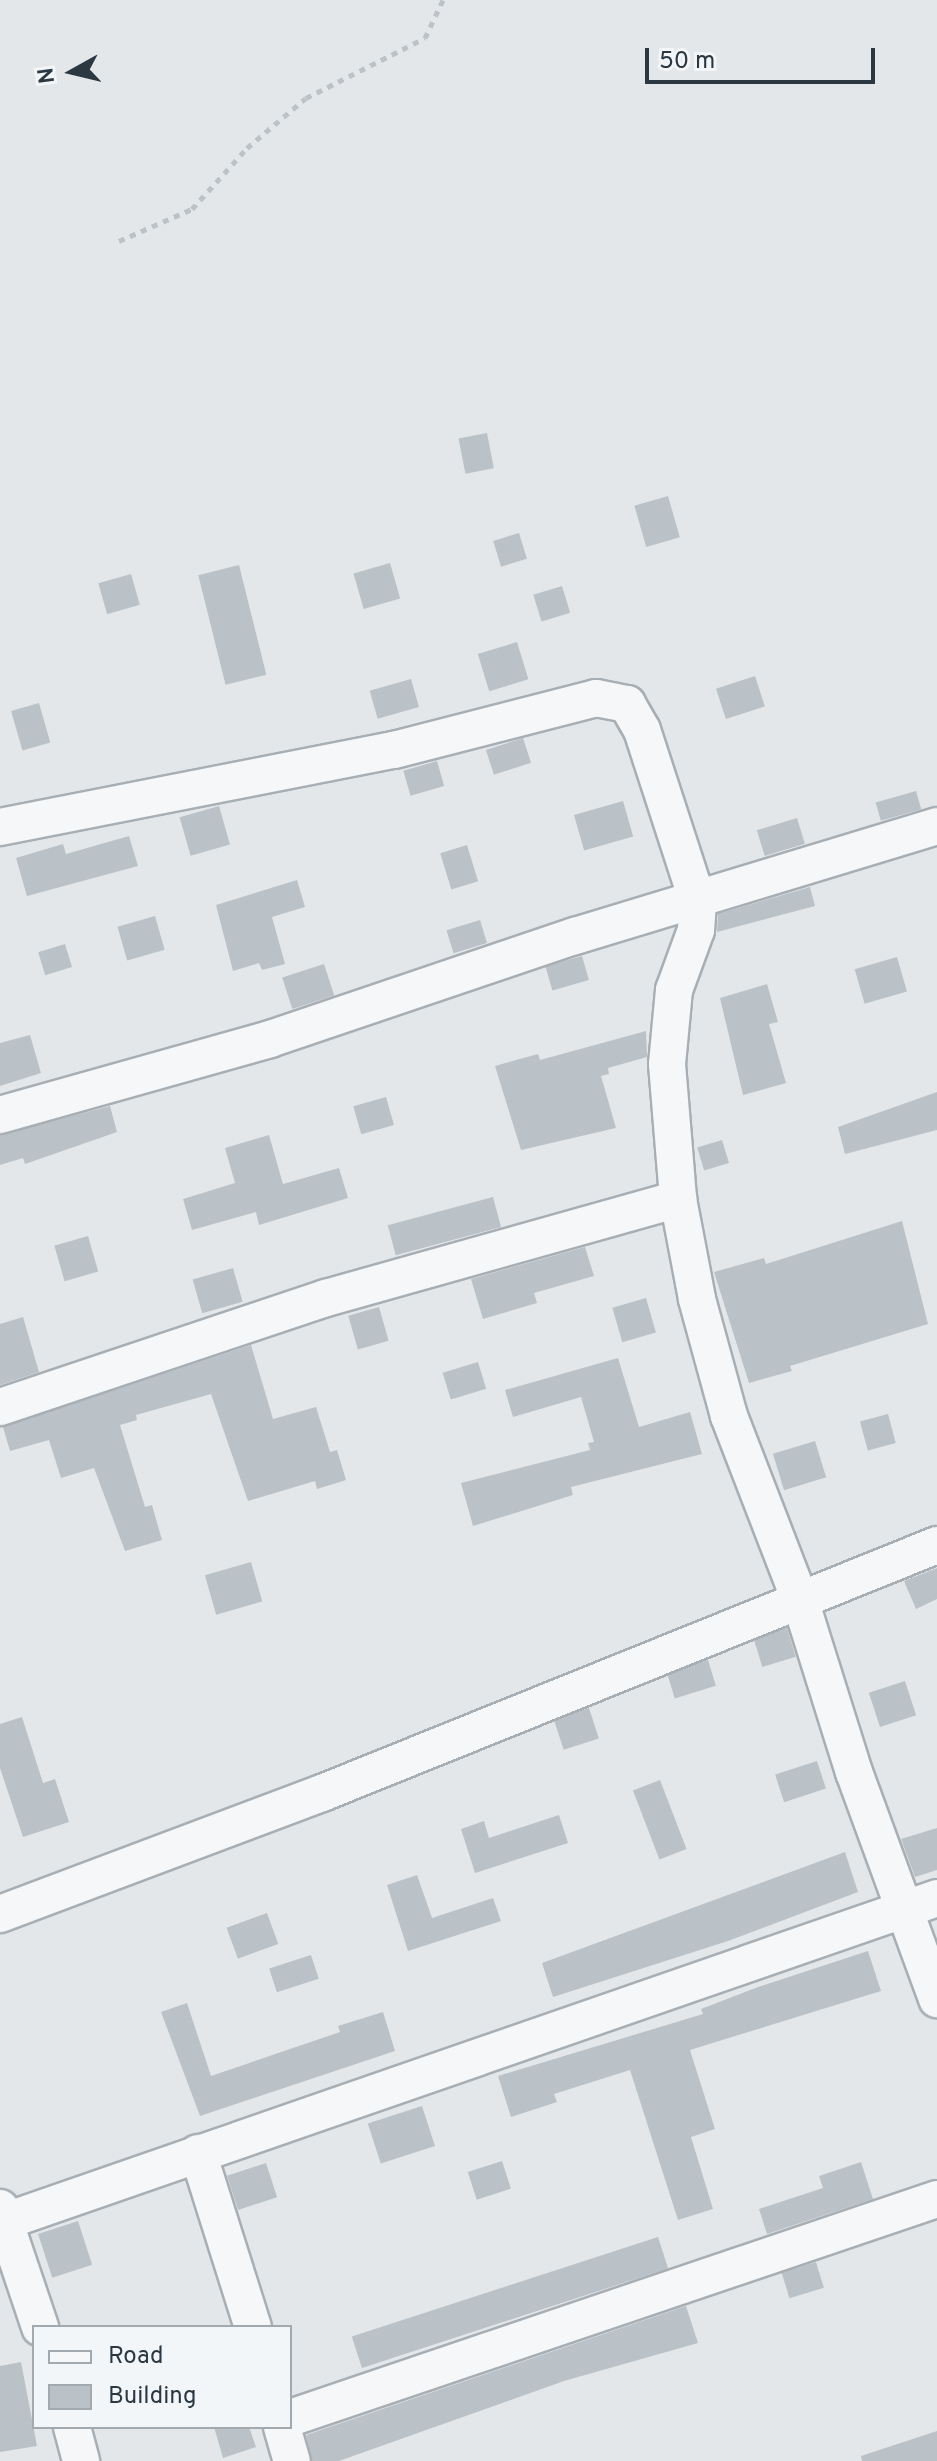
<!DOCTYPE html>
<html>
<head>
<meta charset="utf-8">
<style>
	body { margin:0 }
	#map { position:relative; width:937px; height:2461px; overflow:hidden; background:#e3e7ea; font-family:Overpass,sans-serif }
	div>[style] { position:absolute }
	.building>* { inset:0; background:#bac2c7; transform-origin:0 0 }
	.path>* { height:5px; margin-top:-2.5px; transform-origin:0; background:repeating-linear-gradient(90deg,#bdc2c6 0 6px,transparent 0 12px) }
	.roads { filter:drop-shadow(2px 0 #a8afb4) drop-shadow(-2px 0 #a8afb4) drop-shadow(0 2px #a8afb4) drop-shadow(0 -2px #a8afb4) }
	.minor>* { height:36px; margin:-18px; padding:0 18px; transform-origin:18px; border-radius:18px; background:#f6f7f9 }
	span { translate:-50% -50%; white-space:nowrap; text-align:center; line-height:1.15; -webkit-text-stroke:6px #f3f6f8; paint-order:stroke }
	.legend { position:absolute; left:32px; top:2325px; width:260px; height:104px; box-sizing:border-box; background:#f3f6f8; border:2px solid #a3aaaf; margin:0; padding:10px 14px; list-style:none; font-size:24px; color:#2b3842 }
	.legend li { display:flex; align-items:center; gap:16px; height:40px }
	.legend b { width:40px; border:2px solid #a3aaaf }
	.north { position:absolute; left:32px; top:32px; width:80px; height:80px; -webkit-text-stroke:6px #f3f6f8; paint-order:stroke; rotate:262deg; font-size:22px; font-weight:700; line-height:32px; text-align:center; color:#2b3842 }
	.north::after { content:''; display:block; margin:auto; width:28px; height:36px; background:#2b3842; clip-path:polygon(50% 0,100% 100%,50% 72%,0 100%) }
	.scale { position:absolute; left:645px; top:48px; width:230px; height:36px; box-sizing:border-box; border:4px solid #2b3842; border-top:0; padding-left:10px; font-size:24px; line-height:28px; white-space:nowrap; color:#2b3842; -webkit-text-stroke:6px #f3f6f8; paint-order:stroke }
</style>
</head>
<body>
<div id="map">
	<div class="building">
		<i style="left:487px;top:433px;width:36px;height:29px;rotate:79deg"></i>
		<i style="left:668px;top:496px;width:43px;height:35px;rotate:74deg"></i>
		<i style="left:519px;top:533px;width:27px;height:27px;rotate:73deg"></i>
		<i style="left:390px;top:563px;width:37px;height:38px;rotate:74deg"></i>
		<i style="left:239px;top:565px;width:113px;height:42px;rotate:76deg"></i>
		<i style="left:131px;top:574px;width:32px;height:34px;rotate:74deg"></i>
		<i style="left:562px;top:586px;width:28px;height:30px;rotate:73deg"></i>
		<i style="left:517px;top:642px;width:39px;height:41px;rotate:73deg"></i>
		<i style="left:755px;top:676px;width:32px;height:41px;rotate:72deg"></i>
		<i style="left:411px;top:679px;width:29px;height:43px;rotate:74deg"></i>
		<i style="left:39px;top:703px;width:41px;height:29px;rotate:74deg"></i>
		<i style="left:523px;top:738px;width:26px;height:39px;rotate:72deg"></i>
		<i style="left:437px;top:761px;width:26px;height:35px;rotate:74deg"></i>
		<i style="left:916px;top:791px;width:19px;height:42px;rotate:74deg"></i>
		<i style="left:623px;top:801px;width:37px;height:51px;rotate:74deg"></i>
		<i style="left:219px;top:806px;width:40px;height:41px;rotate:74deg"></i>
		<i style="left:797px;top:818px;width:27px;height:42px;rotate:73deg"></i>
		<i style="clip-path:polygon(129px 836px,138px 866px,27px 896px,16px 858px,63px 844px,66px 854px)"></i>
		<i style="left:467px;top:845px;width:38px;height:28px;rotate:73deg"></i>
		<i style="clip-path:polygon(297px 880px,305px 907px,272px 917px,285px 964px,262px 970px,259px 963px,233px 971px,216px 905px)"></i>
		<i style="clip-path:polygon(810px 887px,815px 906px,717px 932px,718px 914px)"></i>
		<i style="left:155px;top:916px;width:35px;height:39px;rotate:74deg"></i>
		<i style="left:480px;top:920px;width:24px;height:35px;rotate:73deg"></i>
		<i style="left:65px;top:944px;width:24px;height:28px;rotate:73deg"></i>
		<i style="left:582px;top:956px;width:25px;height:38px;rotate:74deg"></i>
		<i style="left:897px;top:957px;width:36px;height:44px;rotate:74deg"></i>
		<i style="left:324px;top:964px;width:33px;height:44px;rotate:72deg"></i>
		<i style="clip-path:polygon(767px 984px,778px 1022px,769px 1024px,786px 1083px,743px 1095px,720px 998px)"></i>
		<i style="clip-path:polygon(646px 1031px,647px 1057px,608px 1068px,609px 1074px,601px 1076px,616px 1128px,521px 1150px,495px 1066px,538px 1054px,540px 1060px)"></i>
		<i style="clip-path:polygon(30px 1035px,41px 1073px,0 1086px,0 1043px)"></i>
		<i style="clip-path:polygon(937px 1092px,937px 1130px,845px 1154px,838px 1127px)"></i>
		<i style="left:386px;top:1097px;width:29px;height:34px;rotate:74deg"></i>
		<i style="clip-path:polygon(110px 1106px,117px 1132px,25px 1164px,23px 1158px,0 1165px,0 1135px)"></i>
		<i style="clip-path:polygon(269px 1135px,283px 1184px,339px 1168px,348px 1198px,259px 1225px,256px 1212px,192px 1230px,183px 1199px,235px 1183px,225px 1148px)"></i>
		<i style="left:722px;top:1140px;width:24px;height:26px;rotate:73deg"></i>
		<i style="left:493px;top:1197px;width:31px;height:109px;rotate:75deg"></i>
		<i style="clip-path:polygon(902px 1221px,928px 1324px,790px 1366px,792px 1371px,749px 1383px,714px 1272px,764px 1258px,766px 1264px)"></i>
		<i style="left:88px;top:1236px;width:37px;height:35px;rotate:74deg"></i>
		<i style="clip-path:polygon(585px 1247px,594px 1276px,534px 1293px,537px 1303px,483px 1319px,471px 1279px)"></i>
		<i style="left:233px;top:1268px;width:35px;height:42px;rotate:74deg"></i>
		<i style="left:646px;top:1298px;width:36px;height:35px;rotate:74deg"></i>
		<i style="left:379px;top:1307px;width:35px;height:32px;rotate:74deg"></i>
		<i style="clip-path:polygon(23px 1317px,39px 1372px,0 1385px,0 1324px)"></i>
		<i style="clip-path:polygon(251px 1345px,273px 1419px,316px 1407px,330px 1452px,337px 1450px,346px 1480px,317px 1489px,315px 1481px,248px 1501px,211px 1394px,136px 1415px,137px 1420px,120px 1425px,145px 1507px,152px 1505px,162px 1540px,125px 1551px,94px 1468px,61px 1478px,49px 1440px,10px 1451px,3px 1427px)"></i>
		<i style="clip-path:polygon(618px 1358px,639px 1427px,690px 1412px,702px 1454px,571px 1487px,573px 1495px,473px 1526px,461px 1483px,590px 1450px,588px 1443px,594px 1442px,581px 1397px,513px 1417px,505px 1390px)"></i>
		<i style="left:478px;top:1362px;width:28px;height:37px;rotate:73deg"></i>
		<i style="left:888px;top:1414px;width:30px;height:29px;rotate:75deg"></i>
		<i style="left:815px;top:1441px;width:38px;height:44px;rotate:73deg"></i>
		<i style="left:251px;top:1562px;width:41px;height:48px;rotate:74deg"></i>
		<i style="clip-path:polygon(937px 1568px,937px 1599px,916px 1609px,904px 1581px)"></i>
		<i style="left:787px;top:1628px;width:30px;height:35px;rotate:73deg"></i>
		<i style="left:708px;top:1660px;width:27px;height:43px;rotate:73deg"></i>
		<i style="left:905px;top:1681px;width:36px;height:38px;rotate:72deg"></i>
		<i style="left:589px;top:1708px;width:32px;height:37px;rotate:72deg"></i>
		<i style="clip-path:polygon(22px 1717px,43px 1783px,55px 1779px,69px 1822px,23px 1837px,0 1768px,0 1724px)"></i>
		<i style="left:817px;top:1761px;width:29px;height:44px;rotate:72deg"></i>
		<i style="left:660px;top:1780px;width:74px;height:29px;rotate:69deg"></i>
		<i style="clip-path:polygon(559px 1815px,568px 1843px,475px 1873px,461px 1829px,484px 1821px,489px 1838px)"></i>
		<i style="clip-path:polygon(937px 1828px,937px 1870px,915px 1877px,901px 1839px)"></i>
		<i style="clip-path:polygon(845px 1852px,858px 1892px,728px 1941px,553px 1997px,542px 1963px)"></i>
		<i style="clip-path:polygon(417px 1875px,432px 1918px,493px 1898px,501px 1921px,408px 1951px,387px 1885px)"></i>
		<i style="left:267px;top:1913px;width:33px;height:43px;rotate:70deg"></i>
		<i style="clip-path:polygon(868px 1951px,881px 1991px,690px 2050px,715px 2129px,691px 2137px,713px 2209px,678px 2220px,630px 2070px,554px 2094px,557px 2102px,511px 2117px,498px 2076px,703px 2014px,701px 2009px,758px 1987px)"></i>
		<i style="left:311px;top:1955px;width:25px;height:44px;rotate:72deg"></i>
		<i style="clip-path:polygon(187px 2003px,211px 2076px,340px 2032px,338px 2026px,383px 2012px,395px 2051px,200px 2116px,161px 2012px)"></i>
		<i style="left:422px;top:2106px;width:42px;height:57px;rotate:72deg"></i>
		<i style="left:502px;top:2161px;width:29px;height:36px;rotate:72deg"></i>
		<i style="clip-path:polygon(861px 2162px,873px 2199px,767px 2234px,759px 2209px,823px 2188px,819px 2176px)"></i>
		<i style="left:266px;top:2163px;width:36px;height:41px;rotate:72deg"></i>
		<i style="left:78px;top:2221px;width:46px;height:42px;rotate:72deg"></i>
		<i style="left:658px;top:2237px;width:33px;height:322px;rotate:72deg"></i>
		<i style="left:816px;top:2262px;width:27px;height:36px;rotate:73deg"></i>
		<i style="clip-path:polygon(686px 2306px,698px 2343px,564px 2381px,339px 2461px,312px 2461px,306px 2435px)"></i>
		<i style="clip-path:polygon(21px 2362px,37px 2446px,0 2452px,0 2366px)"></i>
		<i style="clip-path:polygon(214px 2427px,249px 2427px,256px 2447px,223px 2458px)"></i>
		<i style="clip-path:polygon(937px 2431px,937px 2461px,862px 2461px,861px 2456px)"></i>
	</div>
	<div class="path">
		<i style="left:119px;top:241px;width:80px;rotate:-23.7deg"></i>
		<i style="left:192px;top:209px;width:82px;rotate:-48deg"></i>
		<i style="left:247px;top:148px;width:77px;rotate:-40.3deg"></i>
		<i style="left:306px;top:98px;width:133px;rotate:-26.8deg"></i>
		<i style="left:425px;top:38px;width:42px;rotate:-64.7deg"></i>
	</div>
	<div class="roads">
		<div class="minor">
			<i style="left:0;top:827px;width:401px;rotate:-11.1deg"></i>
			<i style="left:394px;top:750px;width:209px;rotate:-14.4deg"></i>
			<i style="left:596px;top:698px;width:32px;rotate:11deg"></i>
			<i style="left:627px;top:704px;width:30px;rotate:60deg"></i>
			<i style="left:642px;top:730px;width:181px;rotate:72deg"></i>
			<i style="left:698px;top:902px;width:28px;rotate:94deg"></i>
			<i style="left:696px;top:930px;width:64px;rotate:110.1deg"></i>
			<i style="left:674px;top:990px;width:74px;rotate:95.4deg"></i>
			<i style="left:667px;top:1064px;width:135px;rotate:85.3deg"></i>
			<i style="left:678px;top:1199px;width:102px;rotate:79.2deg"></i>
			<i style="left:697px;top:1299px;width:121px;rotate:74.7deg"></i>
			<i style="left:729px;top:1416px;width:197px;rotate:68.9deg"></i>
			<i style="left:800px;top:1600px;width:180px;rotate:72.6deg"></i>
			<i style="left:854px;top:1772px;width:242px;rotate:69.9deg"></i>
			<i style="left:0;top:1115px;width:280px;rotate:-15.7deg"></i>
			<i style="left:270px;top:1039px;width:322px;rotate:-18.7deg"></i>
			<i style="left:575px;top:936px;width:378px;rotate:-16.9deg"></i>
			<i style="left:0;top:1407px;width:344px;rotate:-18.5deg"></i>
			<i style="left:326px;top:1298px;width:366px;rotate:-15.7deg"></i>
			<i style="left:0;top:1914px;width:344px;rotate:-20.6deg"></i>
			<i style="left:322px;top:1793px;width:663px;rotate:-21.96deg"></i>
			<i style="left:198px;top:2153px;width:182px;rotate:72.5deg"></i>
			<i style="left:0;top:2208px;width:126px;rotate:71.4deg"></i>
			<i style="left:0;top:2223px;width:992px;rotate:-19.13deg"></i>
			<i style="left:290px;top:2418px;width:683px;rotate:-18.7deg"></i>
			<i style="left:72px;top:2427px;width:35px;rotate:75deg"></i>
			<i style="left:282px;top:2427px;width:35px;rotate:74deg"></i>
		</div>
	</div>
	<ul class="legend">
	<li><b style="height:10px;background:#f6f7f9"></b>Road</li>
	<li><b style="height:22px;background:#bac2c7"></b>Building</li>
	</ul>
	<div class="north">N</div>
	<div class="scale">50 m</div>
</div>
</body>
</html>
